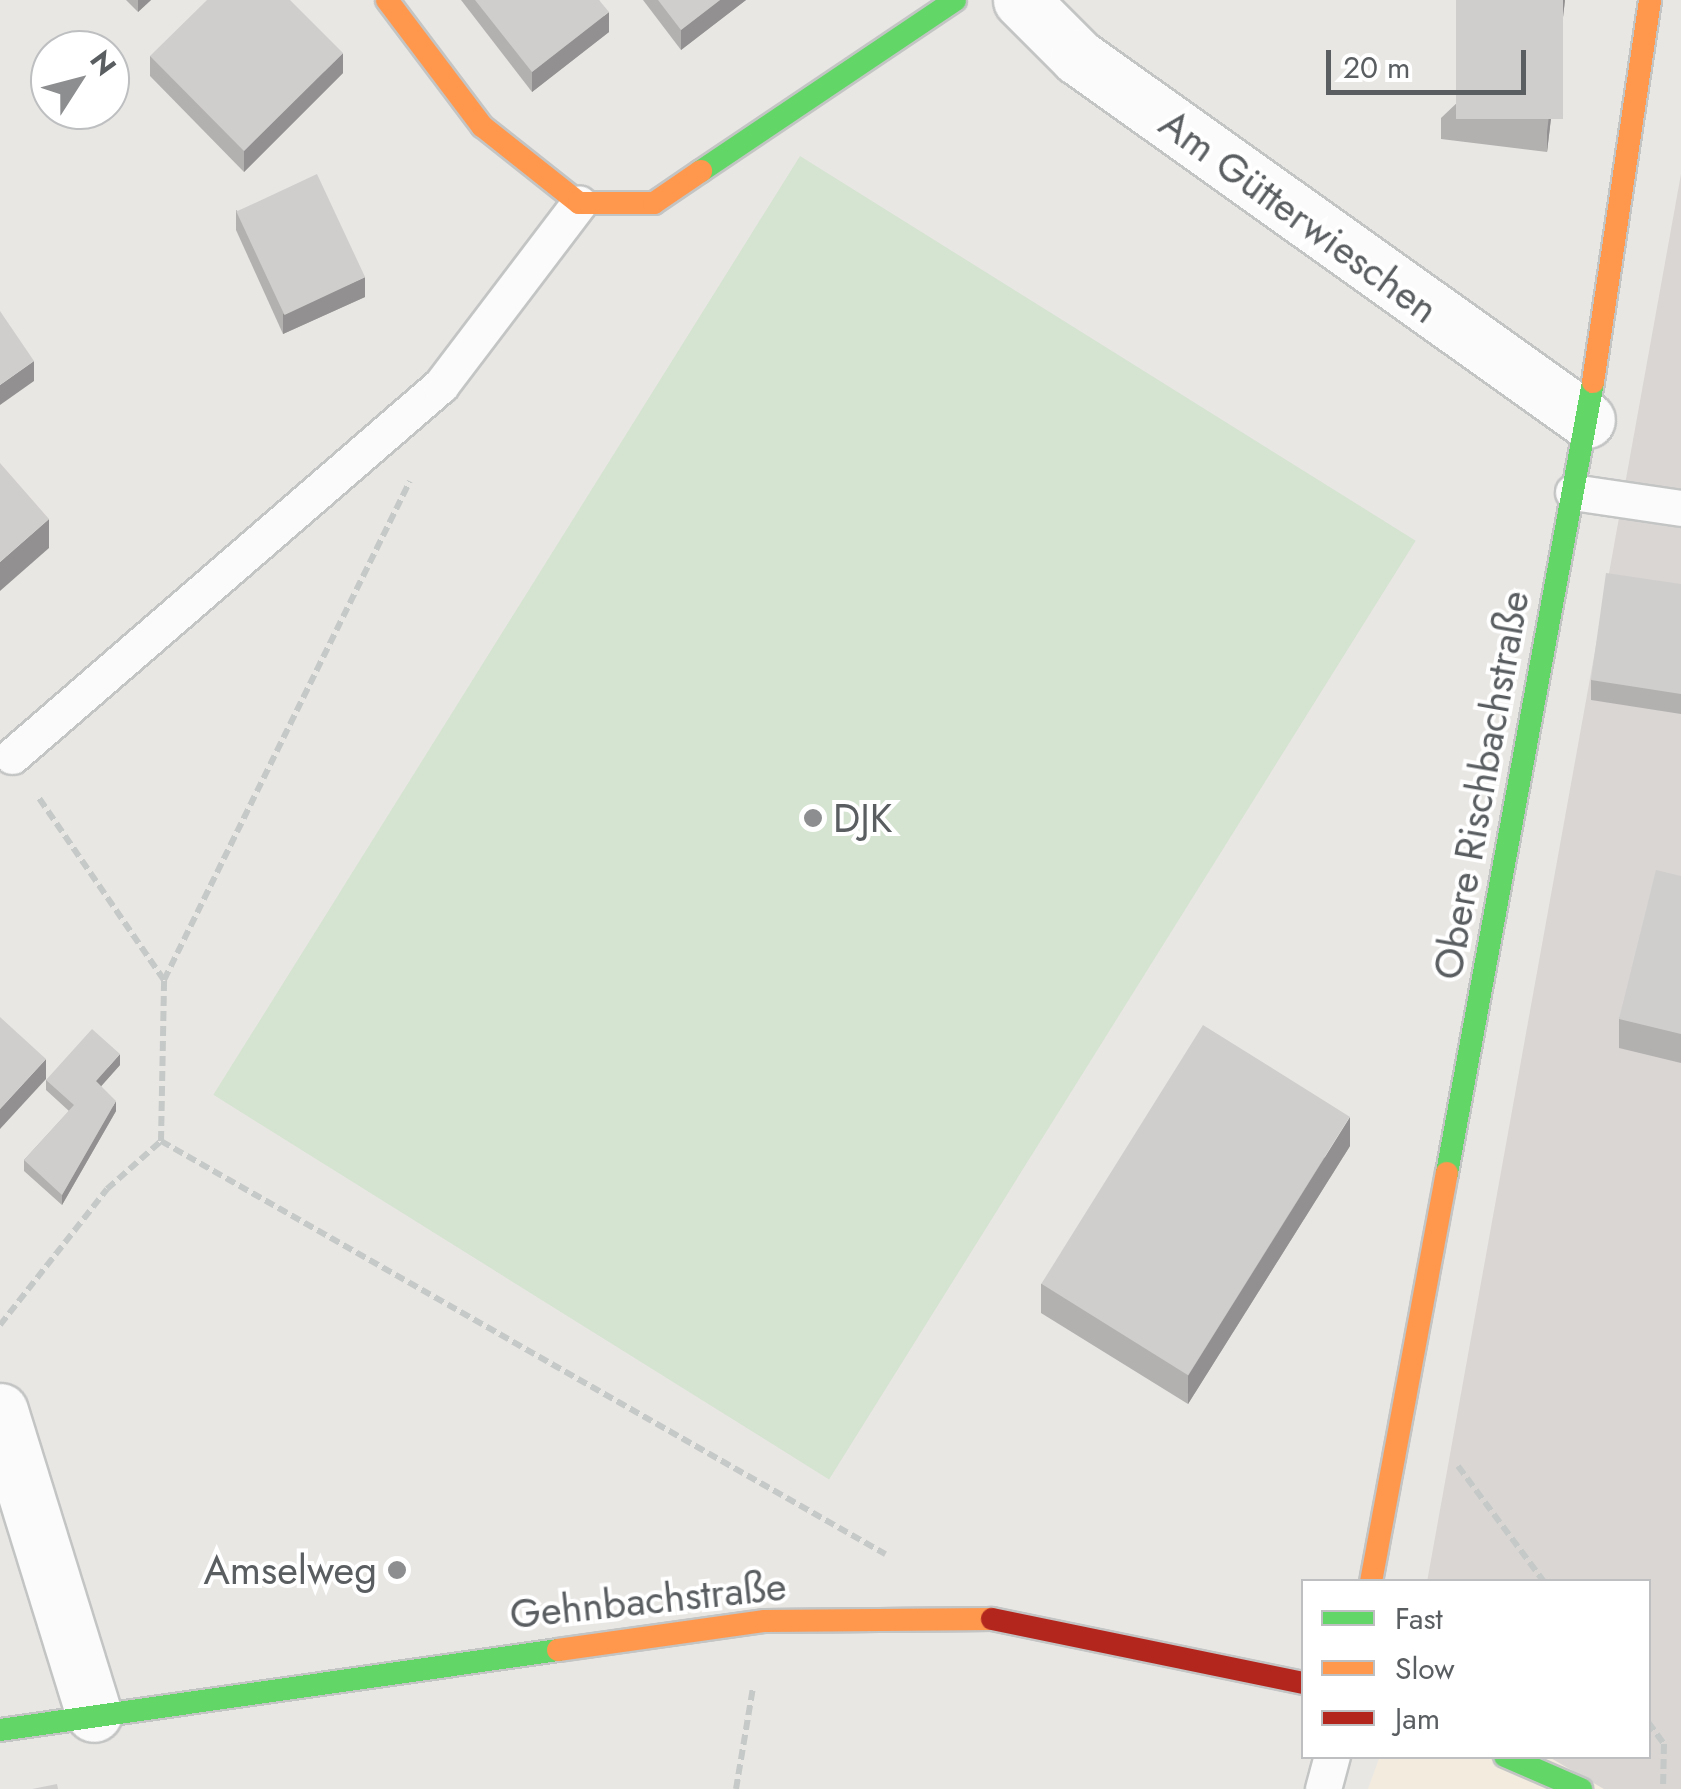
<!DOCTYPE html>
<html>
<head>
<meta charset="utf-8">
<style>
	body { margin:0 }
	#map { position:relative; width:1681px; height:1789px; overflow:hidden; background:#e9e7e4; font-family:Jost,sans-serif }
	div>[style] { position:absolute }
	.commercial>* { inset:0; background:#f2ebde }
	.industrial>* { inset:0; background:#d9d6d4 }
	.green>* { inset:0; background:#d5e3d1; transform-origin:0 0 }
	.path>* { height:6px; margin-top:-3px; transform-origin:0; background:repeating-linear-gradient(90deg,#c5c9c7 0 10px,transparent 0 15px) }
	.roads { filter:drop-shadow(2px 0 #c3c4c4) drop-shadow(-2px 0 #c3c4c4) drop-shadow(0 2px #c3c4c4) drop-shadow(0 -2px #c3c4c4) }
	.lane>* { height:35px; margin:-17.5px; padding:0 17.5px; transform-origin:17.5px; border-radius:17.5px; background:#fcfbfb }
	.street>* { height:55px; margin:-27.5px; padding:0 27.5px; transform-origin:27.5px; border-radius:27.5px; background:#fcfbfb }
	.fast>* { height:22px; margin:-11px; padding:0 11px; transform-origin:11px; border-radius:11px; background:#63d668 }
	.slow>* { height:22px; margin:-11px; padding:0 11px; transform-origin:11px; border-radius:11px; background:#ff974d }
	.jam>* { height:22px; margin:-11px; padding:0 11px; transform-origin:11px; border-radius:11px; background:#b3261e }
	.wall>* { inset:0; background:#b3b1b0 }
	.shaded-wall>* { inset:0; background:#929090 }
	.building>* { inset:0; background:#d0cecd; transform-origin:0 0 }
	.dots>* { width:28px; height:28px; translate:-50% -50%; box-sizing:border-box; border:5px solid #fff; border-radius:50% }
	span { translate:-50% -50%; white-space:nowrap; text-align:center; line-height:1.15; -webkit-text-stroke:8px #fff; paint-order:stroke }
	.street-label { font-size:40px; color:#5a5e61 }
	.poi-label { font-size:40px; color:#5a5e61 }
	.left { translate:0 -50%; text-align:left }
	.right { translate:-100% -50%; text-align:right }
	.legend { position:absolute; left:1301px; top:1579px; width:350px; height:180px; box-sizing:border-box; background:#fff; border:2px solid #bdbfc0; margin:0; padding:12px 18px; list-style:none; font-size:30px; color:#5a5e61 }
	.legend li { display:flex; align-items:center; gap:20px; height:50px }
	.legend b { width:50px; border:2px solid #bdbfc0 }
	.north { position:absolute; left:30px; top:30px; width:100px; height:100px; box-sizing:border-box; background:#fff; border:2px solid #bdbfc0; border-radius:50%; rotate:54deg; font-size:28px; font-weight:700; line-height:40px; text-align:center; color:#5a5e61 }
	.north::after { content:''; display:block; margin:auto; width:35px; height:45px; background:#8c8e8f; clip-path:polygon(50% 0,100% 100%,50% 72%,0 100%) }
	.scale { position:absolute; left:1326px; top:50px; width:200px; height:45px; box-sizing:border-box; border:5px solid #5a5e61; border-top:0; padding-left:12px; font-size:30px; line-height:35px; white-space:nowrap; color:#5a5e61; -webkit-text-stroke:8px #fff; paint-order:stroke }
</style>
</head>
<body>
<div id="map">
	<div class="commercial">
		<i style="clip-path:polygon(1380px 1756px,1549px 1757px,1604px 1789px,1368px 1789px)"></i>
	</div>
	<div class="industrial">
		<i style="clip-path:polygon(1681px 174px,1681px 1789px,1604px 1789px,1549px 1757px,1648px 1756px,1648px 1582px,1427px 1582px)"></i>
	</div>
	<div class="green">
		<i style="left:800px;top:156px;width:726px;height:1107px;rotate:32deg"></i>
	</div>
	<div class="path">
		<i style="left:164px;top:980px;width:556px;rotate:-63.76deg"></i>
		<i style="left:161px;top:1141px;width:834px;rotate:29.7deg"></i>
		<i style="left:0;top:1325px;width:173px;rotate:-51.8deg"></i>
		<i style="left:107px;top:1189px;width:72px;rotate:-41.6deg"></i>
		<i style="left:161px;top:1141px;width:161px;rotate:-88.9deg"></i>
		<i style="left:164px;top:980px;width:222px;rotate:-124.5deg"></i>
		<i style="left:1458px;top:1466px;width:144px;rotate:53.4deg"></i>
		<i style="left:1648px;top:1722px;width:27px;rotate:54deg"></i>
		<i style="left:1664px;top:1744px;width:45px;rotate:91.3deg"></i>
		<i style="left:736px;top:1789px;width:103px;rotate:-80.5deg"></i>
	</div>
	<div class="roads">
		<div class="lane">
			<i style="left:1573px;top:492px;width:109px;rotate:8.4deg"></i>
			<i style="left:12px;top:756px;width:567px;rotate:-40.85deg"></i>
			<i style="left:441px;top:385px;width:228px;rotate:-52.8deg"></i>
			<i style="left:1323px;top:1789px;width:34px;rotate:-75deg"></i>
		</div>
		<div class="street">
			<i style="left:1021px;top:0;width:81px;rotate:45deg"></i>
			<i style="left:1078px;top:57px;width:625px;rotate:35.5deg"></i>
			<i style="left:0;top:1411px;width:317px;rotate:72.8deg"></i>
		</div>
		<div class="fast">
			<i style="left:701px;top:171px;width:306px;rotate:-33.9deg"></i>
			<i style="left:1447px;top:1173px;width:804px;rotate:-79.54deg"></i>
			<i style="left:0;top:1730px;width:564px;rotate:-8.16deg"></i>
			<i style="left:1505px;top:1756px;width:83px;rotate:23.5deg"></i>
		</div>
		<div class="slow">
			<i style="left:387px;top:0;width:158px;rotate:53deg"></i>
			<i style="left:482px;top:126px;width:124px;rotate:38.4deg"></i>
			<i style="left:579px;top:203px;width:75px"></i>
			<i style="left:654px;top:203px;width:57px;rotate:-34.2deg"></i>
			<i style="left:1593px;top:382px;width:386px;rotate:-81.5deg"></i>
			<i style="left:1371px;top:1582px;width:416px;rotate:-79.5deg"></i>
			<i style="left:558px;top:1650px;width:209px;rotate:-8deg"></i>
			<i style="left:765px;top:1621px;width:227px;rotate:-0.5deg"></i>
		</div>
		<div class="jam">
			<i style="left:992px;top:1619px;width:318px;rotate:11.6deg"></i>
		</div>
	</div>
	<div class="wall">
		<i style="clip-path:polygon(126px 0,151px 0,138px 12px)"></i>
		<i style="clip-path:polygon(461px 0,599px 0,609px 32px,532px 92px)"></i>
		<i style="clip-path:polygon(643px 0,746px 0,681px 50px)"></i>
		<i style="clip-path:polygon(1565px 0,1547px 152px,1441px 139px,1441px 118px)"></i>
		<i style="clip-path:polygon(150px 56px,343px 73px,244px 172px,150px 76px)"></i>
		<i style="clip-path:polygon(236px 210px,365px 297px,283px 334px,236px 230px)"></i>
		<i style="clip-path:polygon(1681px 584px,1681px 714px,1591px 700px,1591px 680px)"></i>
		<i style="clip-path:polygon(1681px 876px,1681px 1063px,1619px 1048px,1619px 1019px)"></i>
		<i style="clip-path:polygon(120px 1065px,101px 1086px,116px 1111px,62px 1205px,24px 1171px,24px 1160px,69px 1111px,46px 1090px,46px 1080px)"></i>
		<i style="clip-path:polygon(1350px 1146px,1188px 1404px,1041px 1313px,1041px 1284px)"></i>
	</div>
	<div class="shaded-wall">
		<i style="clip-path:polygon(138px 0,151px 0,138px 12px)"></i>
		<i style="clip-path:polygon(720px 0,746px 0,681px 50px,681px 30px)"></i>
		<i style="clip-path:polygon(1563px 0,1565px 0,1547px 152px,1547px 132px)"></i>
		<i style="clip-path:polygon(609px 12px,609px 32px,532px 92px,532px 72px)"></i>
		<i style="clip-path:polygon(343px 53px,343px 73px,244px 172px,244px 151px)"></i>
		<i style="clip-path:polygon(365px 277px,365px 297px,283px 334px,283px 314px)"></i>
		<i style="clip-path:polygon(34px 361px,34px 381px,0 405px,0 385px)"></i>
		<i style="clip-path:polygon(49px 519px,49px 548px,0 591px,0 562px)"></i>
		<i style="clip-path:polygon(120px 1054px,120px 1065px,96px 1092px,96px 1081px)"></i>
		<i style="clip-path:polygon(46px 1059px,46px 1079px,0 1129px,0 1109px)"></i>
		<i style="clip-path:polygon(116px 1101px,116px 1111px,62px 1205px,62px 1195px)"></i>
		<i style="clip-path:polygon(1350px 1117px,1350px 1146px,1188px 1404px,1188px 1376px)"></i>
	</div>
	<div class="building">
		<i style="clip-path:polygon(207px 0,290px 0,343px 53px,244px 151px,150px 56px)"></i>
		<i style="clip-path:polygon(475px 0,599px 0,609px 12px,532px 72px)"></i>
		<i style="clip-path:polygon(658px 0,720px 0,681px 30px)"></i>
		<i style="left:1456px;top:0;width:107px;height:119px"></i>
		<i style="left:317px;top:174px;width:114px;height:89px;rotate:65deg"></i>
		<i style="clip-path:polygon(0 311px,34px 361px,0 385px)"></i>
		<i style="clip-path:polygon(0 463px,49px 519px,0 562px)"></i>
		<i style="clip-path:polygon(1606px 573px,1681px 584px,1681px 694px,1591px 680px)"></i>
		<i style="clip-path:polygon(1656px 870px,1681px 876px,1681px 1034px,1619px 1019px)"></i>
		<i style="clip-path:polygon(0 1017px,46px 1059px,0 1109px)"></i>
		<i style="left:1203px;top:1025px;width:173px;height:305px;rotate:32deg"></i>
		<i style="clip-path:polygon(92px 1029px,120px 1054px,96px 1081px,116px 1101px,62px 1195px,24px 1160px,74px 1105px,46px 1080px)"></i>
		<i style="clip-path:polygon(57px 1784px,58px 1789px,32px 1789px)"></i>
	</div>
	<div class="dots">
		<i style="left:813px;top:818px;background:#8c8e8f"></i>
		<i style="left:397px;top:1570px;background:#8c8e8f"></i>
	</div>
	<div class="street-label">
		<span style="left:1299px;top:216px;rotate:36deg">Am Gütterwieschen</span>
		<span style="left:1481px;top:785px;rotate:-80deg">Obere Rischbachstraße</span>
		<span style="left:648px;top:1600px;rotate:-6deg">Gehnbachstraße</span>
	</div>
	<div class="poi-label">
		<span class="left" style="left:833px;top:818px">DJK</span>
		<span class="right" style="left:377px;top:1570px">Amselweg</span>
	</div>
	<ul class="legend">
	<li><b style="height:12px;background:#63d668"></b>Fast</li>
	<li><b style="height:12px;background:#ff974d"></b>Slow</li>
	<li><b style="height:12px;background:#b3261e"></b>Jam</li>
	</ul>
	<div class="north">N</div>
	<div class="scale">20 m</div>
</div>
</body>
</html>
